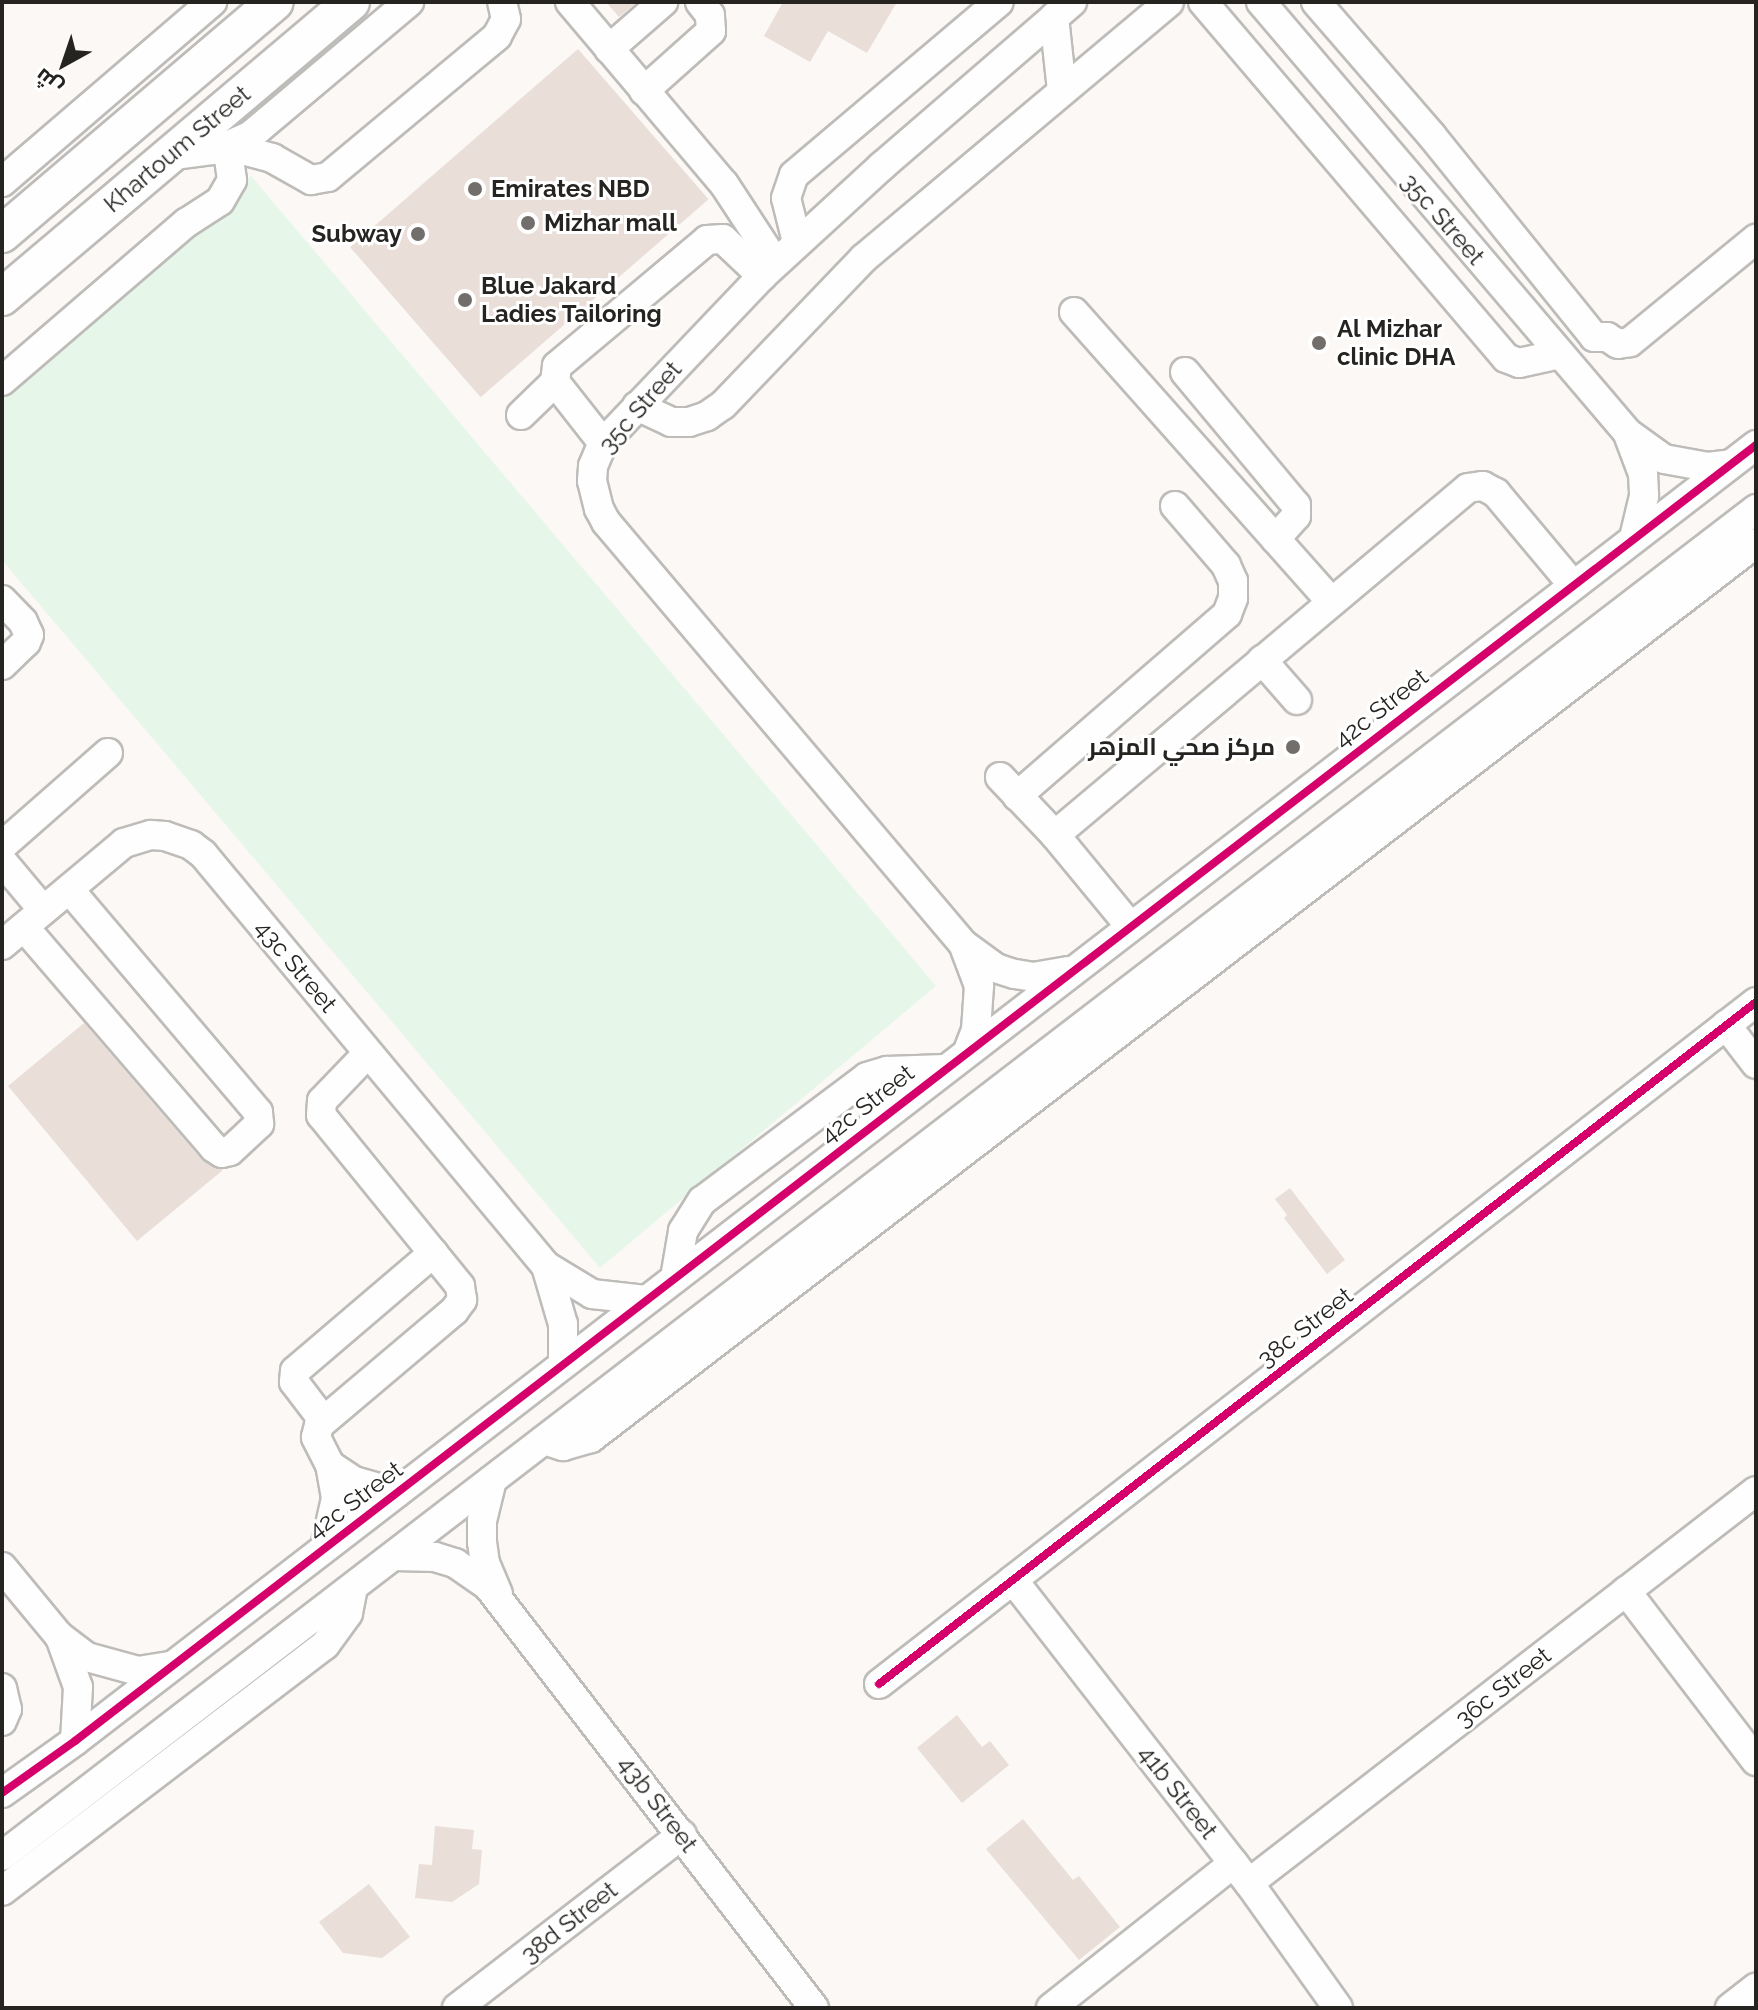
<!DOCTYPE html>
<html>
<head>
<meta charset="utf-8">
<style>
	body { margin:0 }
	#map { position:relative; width:1758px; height:2010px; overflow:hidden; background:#fbf8f5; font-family:Raleway,Cairo,sans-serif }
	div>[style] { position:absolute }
	.green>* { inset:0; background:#e6f7e9 }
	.building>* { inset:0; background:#e9ded8; transform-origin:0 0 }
	.roads { filter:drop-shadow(2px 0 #bebcb9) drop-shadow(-2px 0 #bebcb9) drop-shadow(0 2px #bebcb9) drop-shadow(0 -2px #bebcb9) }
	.minor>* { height:28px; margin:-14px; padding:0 14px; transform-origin:14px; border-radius:14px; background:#fefefe }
	.major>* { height:36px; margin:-18px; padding:0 18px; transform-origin:18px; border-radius:18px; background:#fefefe }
	.cycleway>* { height:8px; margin:-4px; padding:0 4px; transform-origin:4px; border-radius:4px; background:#d6006c }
	.dots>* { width:22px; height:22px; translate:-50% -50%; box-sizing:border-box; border:4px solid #fff; border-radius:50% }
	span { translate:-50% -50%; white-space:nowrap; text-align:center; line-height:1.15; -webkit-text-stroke:6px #fff; paint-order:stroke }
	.street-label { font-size:24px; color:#262421 }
	.poi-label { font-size:24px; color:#262421; font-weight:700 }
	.left { translate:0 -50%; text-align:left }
	.right { translate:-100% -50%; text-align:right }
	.frame { position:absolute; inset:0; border:4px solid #262421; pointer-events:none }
	.north { position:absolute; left:24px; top:24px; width:80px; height:80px; -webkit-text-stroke:6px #fff; paint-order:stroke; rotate:220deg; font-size:22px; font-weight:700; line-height:32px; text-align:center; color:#262421 }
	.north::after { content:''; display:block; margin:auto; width:28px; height:36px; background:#262421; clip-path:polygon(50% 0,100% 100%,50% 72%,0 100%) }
</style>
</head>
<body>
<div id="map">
	<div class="green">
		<i style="clip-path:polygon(251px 176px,936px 986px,600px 1268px,2px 560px,2px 387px)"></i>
	</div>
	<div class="building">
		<i style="clip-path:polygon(606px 2px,637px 2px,619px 17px)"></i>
		<i style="clip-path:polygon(783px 2px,897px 2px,867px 53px,828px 31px,810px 62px,764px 36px)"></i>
		<i style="left:578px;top:49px;width:199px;height:302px;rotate:49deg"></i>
		<i style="clip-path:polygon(84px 1023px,201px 1159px,223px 1170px,137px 1241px,8px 1086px)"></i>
		<i style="clip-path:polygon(1290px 1188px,1345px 1260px,1327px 1274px,1284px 1218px,1287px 1215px,1275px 1199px)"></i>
		<i style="clip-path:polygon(957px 1715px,982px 1747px,990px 1741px,1009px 1765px,962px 1803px,917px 1748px)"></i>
		<i style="clip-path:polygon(1023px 1819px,1073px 1880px,1079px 1876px,1120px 1927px,1079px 1960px,986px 1849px)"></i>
		<i style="clip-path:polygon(435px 1826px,474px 1830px,472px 1849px,482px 1850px,479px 1884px,452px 1902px,415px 1898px,419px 1864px,432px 1865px)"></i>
		<i style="clip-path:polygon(369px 1884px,410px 1937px,382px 1958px,343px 1953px,319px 1922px)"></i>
	</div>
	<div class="roads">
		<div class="minor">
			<i style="left:570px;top:2px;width:238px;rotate:49.8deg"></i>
			<i style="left:724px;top:184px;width:93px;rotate:56.8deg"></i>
			<i style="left:1203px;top:2px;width:467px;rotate:49.6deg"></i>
			<i style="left:1506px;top:358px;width:14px;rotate:21deg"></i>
			<i style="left:1519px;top:363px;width:42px;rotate:-12.4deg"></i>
			<i style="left:1261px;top:2px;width:566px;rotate:49.59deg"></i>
			<i style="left:1628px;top:433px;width:44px;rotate:35.8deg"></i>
			<i style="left:1664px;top:459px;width:45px;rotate:10.3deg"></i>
			<i style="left:1708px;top:467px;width:23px;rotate:-7deg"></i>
			<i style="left:1316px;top:2px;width:177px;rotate:49.1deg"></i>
			<i style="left:1432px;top:136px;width:258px;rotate:51.1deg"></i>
			<i style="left:1594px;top:337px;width:13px"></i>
			<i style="left:1607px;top:337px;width:13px;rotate:32deg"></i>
			<i style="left:1618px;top:344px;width:12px;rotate:-9deg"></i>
			<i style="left:1630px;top:342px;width:163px;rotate:-39.3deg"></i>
			<i style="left:1054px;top:17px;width:74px;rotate:83.8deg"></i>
			<i style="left:609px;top:49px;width:72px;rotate:-41deg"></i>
			<i style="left:644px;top:91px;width:90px;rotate:-41.8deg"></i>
			<i style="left:711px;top:31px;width:16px;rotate:-94deg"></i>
			<i style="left:710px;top:15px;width:16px;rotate:-128deg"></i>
			<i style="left:168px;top:156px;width:52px;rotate:-7.7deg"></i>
			<i style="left:220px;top:149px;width:34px;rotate:-24deg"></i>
			<i style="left:251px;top:135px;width:207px;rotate:-40.1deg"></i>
			<i style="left:2px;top:182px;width:277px;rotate:-40.6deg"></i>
			<i style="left:797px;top:242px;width:45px;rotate:-104deg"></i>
			<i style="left:786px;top:198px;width:24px;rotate:-71deg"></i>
			<i style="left:794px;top:175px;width:268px;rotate:-40.2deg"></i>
			<i style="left:1074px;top:312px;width:387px;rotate:48.4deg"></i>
			<i style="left:1185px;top:372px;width:173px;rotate:50.2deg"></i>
			<i style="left:1296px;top:505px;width:11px;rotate:90deg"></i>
			<i style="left:1296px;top:516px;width:31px;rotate:132deg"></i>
			<i style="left:2px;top:381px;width:243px;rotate:-40.7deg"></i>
			<i style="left:186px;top:223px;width:40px;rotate:-32.9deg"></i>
			<i style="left:220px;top:201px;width:24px;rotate:-60deg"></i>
			<i style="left:232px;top:180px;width:34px;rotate:-98deg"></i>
			<i style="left:227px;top:146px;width:47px;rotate:14.9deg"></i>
			<i style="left:272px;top:158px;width:45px;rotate:29.4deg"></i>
			<i style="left:311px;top:180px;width:17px;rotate:-10deg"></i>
			<i style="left:328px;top:177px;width:220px;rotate:-39.8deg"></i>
			<i style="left:497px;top:36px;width:19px;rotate:-62deg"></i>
			<i style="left:506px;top:19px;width:17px;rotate:-103deg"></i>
			<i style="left:637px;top:406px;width:38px;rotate:25deg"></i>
			<i style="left:671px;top:422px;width:18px"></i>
			<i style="left:689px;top:422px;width:19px;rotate:-18deg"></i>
			<i style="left:707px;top:416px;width:19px;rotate:-35deg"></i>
			<i style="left:723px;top:405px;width:204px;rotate:-46.2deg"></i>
			<i style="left:864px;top:258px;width:398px;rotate:-40deg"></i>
			<i style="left:521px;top:415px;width:47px;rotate:-44.1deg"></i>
			<i style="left:1628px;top:434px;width:43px;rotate:69.4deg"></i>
			<i style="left:1643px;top:474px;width:22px;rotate:87deg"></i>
			<i style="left:1644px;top:496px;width:43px;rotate:103.4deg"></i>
			<i style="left:603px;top:443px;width:78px;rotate:-128.2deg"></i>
			<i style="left:555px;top:382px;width:16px;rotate:-83deg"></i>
			<i style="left:557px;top:366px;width:196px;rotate:-40deg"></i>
			<i style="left:707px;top:240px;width:16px;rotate:-4deg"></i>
			<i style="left:723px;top:239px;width:54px;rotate:43.5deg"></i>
			<i style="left:2px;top:600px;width:30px;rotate:46deg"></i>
			<i style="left:23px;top:622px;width:14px;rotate:65deg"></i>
			<i style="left:29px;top:635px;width:8px;rotate:113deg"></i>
			<i style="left:26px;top:642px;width:33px;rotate:136deg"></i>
			<i style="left:1262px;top:660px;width:53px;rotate:48.8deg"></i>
			<i style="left:1000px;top:777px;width:80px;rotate:46.5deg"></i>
			<i style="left:1055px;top:835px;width:118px;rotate:50.5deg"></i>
			<i style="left:1017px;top:796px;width:278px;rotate:-40.9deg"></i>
			<i style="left:1227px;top:614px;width:17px;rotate:-69deg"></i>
			<i style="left:1233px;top:598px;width:17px;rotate:-90deg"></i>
			<i style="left:1233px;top:581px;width:17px;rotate:-114deg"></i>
			<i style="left:1226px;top:565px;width:78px;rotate:-130.8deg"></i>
			<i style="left:1055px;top:835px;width:539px;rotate:-40.04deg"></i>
			<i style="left:1468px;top:488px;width:15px;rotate:-8deg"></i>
			<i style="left:1483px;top:486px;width:15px;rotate:28deg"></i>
			<i style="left:1496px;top:493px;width:120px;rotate:50.1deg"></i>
			<i style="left:2px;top:846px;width:141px;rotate:-41.3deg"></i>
			<i style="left:2px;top:861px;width:64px;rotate:50.1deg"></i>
			<i style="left:24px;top:927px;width:291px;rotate:49.3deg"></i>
			<i style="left:214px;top:1148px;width:9px;rotate:32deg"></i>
			<i style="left:222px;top:1153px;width:8px;rotate:-14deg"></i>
			<i style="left:230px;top:1151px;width:40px;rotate:-43deg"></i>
			<i style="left:259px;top:1124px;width:12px;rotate:-95deg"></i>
			<i style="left:258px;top:1112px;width:292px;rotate:-130.3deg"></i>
			<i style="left:2px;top:945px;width:159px;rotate:-39.9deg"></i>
			<i style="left:124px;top:843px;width:28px;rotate:-17deg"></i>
			<i style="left:151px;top:835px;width:14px;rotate:4deg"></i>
			<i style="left:165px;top:836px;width:28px;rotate:19deg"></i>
			<i style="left:191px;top:845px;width:15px;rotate:37deg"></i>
			<i style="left:203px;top:854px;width:536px;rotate:50.22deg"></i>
			<i style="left:546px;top:1266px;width:54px;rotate:31.3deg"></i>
			<i style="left:592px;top:1294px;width:54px;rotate:6.3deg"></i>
			<i style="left:964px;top:946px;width:43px;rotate:69.4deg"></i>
			<i style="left:979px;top:986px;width:44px;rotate:93.9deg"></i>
			<i style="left:976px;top:1030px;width:22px;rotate:111deg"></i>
			<i style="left:1068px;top:971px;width:35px;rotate:170deg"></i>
			<i style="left:1034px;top:977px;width:20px;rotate:-171deg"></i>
			<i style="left:1014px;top:974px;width:19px;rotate:-162deg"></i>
			<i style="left:996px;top:968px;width:39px;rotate:-144deg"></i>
			<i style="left:964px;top:945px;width:554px;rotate:-130.24deg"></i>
			<i style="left:606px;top:522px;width:15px;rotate:-118deg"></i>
			<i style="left:599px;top:509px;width:29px;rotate:-104deg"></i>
			<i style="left:592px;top:481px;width:15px;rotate:-86deg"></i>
			<i style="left:593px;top:466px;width:25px;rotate:-67deg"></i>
			<i style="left:603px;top:443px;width:231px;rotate:-46.4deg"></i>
			<i style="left:762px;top:276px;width:163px;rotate:-42.5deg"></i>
			<i style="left:882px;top:166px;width:251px;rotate:-40.8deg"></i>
			<i style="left:1726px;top:1025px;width:49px;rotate:52.4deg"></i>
			<i style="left:546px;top:1266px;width:60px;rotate:73.7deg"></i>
			<i style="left:563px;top:1324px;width:40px;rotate:90deg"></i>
			<i style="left:675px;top:1278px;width:48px;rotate:-80.3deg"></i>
			<i style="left:683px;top:1231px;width:36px;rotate:-58deg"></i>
			<i style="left:702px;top:1201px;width:206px;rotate:-36.9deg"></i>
			<i style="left:867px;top:1077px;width:21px;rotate:-17deg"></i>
			<i style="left:887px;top:1071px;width:58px;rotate:-2deg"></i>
			<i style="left:323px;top:1420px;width:48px;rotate:-127.3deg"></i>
			<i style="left:294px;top:1382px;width:11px;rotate:-85deg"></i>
			<i style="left:295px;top:1371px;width:182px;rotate:-40.5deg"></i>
			<i style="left:544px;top:1440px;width:20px;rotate:18deg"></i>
			<i style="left:563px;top:1446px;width:29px;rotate:-16deg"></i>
			<i style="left:591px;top:1438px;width:1469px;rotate:-37.53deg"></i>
			<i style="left:330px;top:1465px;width:29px;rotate:34deg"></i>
			<i style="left:354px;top:1481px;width:44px;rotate:15.9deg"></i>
			<i style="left:492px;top:1480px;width:42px;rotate:103.7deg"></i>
			<i style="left:482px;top:1521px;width:21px;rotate:90deg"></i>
			<i style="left:482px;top:1542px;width:21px;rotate:82deg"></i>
			<i style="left:485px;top:1563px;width:33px;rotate:67deg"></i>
			<i style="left:325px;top:1547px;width:50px;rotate:-77.3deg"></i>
			<i style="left:336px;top:1498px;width:34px;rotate:-100deg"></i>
			<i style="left:330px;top:1465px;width:31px;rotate:-117deg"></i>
			<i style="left:316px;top:1437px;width:12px;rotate:-76deg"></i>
			<i style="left:319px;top:1425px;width:177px;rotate:-40.2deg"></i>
			<i style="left:454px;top:1311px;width:14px;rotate:-54deg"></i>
			<i style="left:462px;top:1300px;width:14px;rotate:-98deg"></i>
			<i style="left:460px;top:1286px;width:220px;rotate:-129.1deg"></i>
			<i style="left:321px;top:1115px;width:14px;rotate:-86deg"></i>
			<i style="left:322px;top:1101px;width:66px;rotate:-46.2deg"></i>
			<i style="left:395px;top:1556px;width:40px;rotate:1.4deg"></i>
			<i style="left:435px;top:1557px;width:21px;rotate:17deg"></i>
			<i style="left:455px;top:1563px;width:40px;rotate:34.9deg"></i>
			<i style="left:488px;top:1586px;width:533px;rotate:52.31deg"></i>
			<i style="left:2px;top:1567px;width:89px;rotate:50.4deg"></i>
			<i style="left:59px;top:1636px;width:35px;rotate:37deg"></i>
			<i style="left:87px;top:1657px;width:53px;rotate:15.4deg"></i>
			<i style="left:138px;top:1671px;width:33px;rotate:-9deg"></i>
			<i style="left:1013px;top:1580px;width:384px;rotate:52.1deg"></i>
			<i style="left:1249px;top:1883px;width:153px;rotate:54.5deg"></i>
			<i style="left:1626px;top:1591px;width:214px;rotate:52.6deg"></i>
			<i style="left:61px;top:1640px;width:50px;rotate:70.1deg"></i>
			<i style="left:78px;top:1687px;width:54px;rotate:93.2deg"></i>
			<i style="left:879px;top:1684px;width:1111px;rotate:-37.87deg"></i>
			<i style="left:2px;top:1688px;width:22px;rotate:77deg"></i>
			<i style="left:7px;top:1709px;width:13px;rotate:113deg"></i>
			<i style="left:2px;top:1793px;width:90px;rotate:-35.5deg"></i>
			<i style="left:75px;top:1741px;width:2123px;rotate:-37.63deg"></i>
			<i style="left:2px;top:1856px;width:2212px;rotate:-37.52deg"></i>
			<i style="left:1249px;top:1883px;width:641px;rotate:-37.71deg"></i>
			<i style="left:2px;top:1891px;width:406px;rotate:-37.3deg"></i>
			<i style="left:325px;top:1645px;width:39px;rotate:-54deg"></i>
			<i style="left:348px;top:1613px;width:26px;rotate:-79deg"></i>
			<i style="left:457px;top:2008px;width:284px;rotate:-37.6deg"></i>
			<i style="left:1051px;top:2008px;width:233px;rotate:-38.4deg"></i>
			<i style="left:1730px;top:2008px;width:33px;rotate:-38deg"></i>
		</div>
		<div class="major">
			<i style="left:2px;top:234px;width:358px;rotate:-40.4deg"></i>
			<i style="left:2px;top:297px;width:457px;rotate:-40.2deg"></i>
		</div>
	</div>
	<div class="cycleway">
		<i style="left:879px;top:1684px;width:1111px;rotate:-37.87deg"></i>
		<i style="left:2px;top:1793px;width:90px;rotate:-35.5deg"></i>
		<i style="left:75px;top:1741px;width:2123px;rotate:-37.63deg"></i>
	</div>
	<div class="dots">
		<i style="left:475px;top:189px;background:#716e6b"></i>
		<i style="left:528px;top:223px;background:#716e6b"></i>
		<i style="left:418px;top:234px;background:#716e6b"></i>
		<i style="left:465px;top:300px;background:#716e6b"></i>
		<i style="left:1319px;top:343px;background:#716e6b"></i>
		<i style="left:1293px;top:747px;background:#716e6b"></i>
	</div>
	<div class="street-label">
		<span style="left:177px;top:149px;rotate:-40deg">Khartoum Street</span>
		<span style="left:1443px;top:219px;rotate:49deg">35c Street</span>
		<span style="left:640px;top:407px;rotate:-49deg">35c Street</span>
		<span style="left:1381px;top:708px;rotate:-38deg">42c Street</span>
		<span style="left:296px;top:966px;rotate:50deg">43c Street</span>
		<span style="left:867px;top:1104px;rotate:-38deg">42c Street</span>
		<span style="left:1305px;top:1327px;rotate:-38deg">38c Street</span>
		<span style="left:355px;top:1500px;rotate:-37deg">42c Street</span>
		<span style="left:1503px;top:1687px;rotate:-38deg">36c Street</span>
		<span style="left:1178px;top:1792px;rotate:52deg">41b Street</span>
		<span style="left:658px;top:1804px;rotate:53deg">43b Street</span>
		<span style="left:569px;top:1922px;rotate:-38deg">38d Street</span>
	</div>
	<div class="poi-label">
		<span class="left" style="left:491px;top:189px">Emirates NBD</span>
		<span class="left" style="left:544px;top:223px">Mizhar mall</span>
		<span class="right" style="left:402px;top:234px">Subway</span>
		<span class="left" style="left:481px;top:300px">Blue Jakard<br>Ladies Tailoring</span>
		<span class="left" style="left:1337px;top:343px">Al Mizhar<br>clinic DHA</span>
		<span class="right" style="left:1275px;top:747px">مركز صحي المزهر</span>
	</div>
	<div class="frame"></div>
	<div class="north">ش</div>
</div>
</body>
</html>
